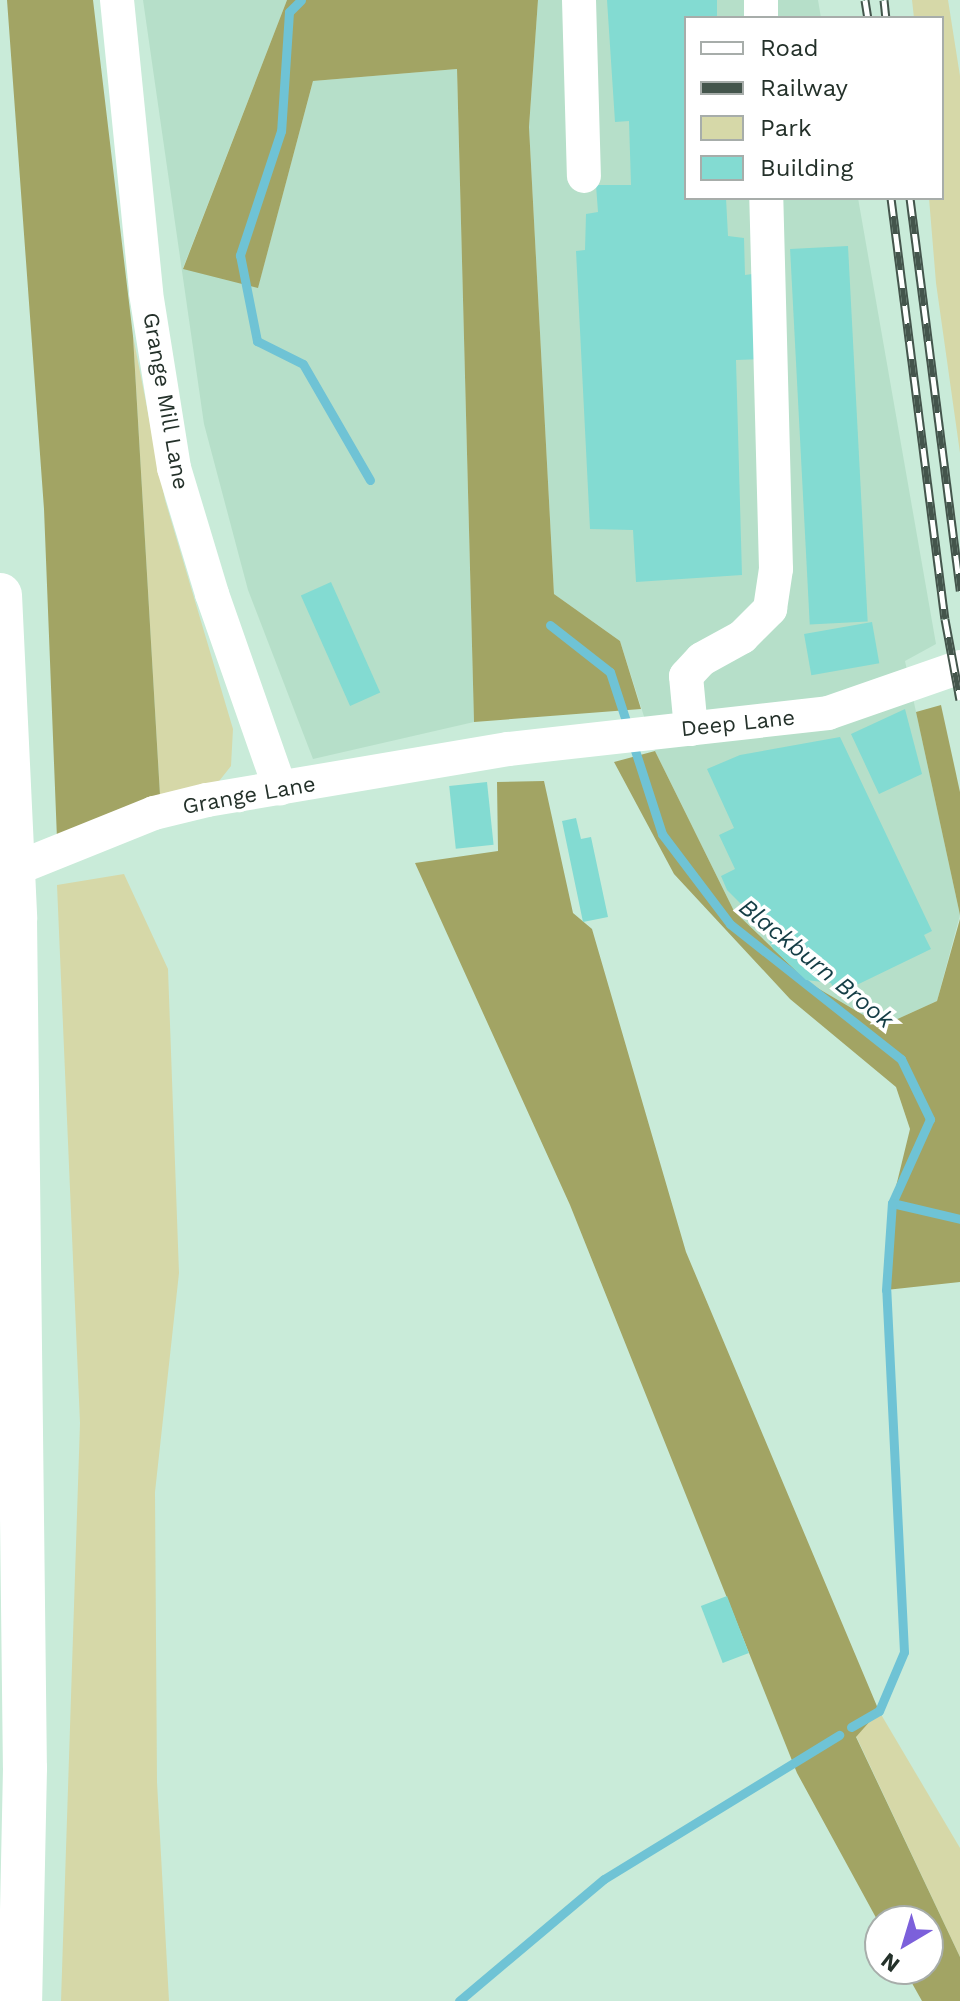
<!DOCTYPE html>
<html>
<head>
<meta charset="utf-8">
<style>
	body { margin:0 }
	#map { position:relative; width:960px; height:2001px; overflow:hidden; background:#c9ebd9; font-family:"Work Sans",sans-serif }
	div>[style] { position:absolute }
	.built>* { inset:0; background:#b6dfc9 }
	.green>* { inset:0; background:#d6d8a8 }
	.forest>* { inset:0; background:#a2a464 }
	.stream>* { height:9px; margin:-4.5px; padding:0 4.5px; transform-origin:4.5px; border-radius:4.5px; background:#6fc3d5 }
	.building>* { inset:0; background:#83dbd2; transform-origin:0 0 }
	.minor>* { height:34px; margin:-17px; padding:0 17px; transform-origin:17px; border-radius:17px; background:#fff }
	.highway>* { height:44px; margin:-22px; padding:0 22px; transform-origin:22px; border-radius:22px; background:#fff }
	.rail>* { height:9px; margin-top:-4.5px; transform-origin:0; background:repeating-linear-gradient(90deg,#fff 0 18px,#44554c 0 36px); box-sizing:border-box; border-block:2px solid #44554c }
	span { translate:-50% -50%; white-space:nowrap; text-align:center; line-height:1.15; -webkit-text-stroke:7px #fff; paint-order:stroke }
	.street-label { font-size:22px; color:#24312a }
	.water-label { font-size:24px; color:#143d45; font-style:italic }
	.legend { position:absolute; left:684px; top:16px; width:260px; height:184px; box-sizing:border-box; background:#fff; border:2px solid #a7adaa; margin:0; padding:10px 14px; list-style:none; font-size:24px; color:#24312a }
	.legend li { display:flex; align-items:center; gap:16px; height:40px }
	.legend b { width:40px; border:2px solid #a7adaa }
	.north { position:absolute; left:864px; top:1905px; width:80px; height:80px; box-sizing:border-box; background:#fff; border:2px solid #a7adaa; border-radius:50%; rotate:218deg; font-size:22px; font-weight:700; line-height:32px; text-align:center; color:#24312a }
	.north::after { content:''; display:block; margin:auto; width:28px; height:36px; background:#7c60db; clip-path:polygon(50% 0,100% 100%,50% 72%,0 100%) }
</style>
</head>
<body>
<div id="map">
	<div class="built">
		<i style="clip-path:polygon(143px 0,287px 0,183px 268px,258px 287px,313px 81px,457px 69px,474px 722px,313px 759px,248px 590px,204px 424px)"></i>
		<i style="clip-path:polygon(538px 0,818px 0,821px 18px,686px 18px,686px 198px,858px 198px,936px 644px,905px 661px,960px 915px,937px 1001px,882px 1026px,809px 983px,734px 911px,655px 751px,620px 641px,554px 594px,529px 127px)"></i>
	</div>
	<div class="green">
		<i style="clip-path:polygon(912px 0,948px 0,960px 76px,960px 453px,936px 283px,929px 198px,942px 198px,942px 18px,914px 18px)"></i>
		<i style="clip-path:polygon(133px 336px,165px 500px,233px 729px,231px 766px,216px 785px,160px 795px)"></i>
		<i style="clip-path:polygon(124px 874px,168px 969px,179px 1273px,155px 1492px,157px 1782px,169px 2001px,61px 2001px,80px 1423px,57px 885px)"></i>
		<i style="clip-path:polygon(879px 1711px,960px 1848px,960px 1957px,856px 1736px)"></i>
	</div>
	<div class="forest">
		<i style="clip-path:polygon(7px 0,93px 0,133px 336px,160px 795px,57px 839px,44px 509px)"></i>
		<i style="clip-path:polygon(287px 0,538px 0,529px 127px,554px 594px,620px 641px,641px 709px,474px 722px,457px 69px,313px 81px,258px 288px,183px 269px)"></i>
		<i style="clip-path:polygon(941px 705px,960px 792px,960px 915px,916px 712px)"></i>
		<i style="clip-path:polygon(655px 751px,734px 911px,809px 983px,882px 1026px,937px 1001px,960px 919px,960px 1282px,886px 1290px,892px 1203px,910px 1129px,896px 1087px,790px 999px,674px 874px,614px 762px)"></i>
		<i style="clip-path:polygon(544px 781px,573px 913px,592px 929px,686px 1252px,879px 1711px,856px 1737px,960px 1957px,960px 2001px,922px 2001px,904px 1969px,928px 1969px,928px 1921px,880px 1921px,880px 1925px,797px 1773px,570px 1205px,415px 863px,498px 851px,497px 782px)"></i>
	</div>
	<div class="stream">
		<i style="left:301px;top:0;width:17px;rotate:135deg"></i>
		<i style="left:289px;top:12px;width:119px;rotate:93.8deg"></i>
		<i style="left:281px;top:131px;width:131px;rotate:108.3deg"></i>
		<i style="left:240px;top:255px;width:88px;rotate:78.8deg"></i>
		<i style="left:257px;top:341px;width:51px;rotate:26.6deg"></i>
		<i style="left:303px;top:364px;width:134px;rotate:60deg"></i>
		<i style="left:550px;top:625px;width:76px;rotate:38.1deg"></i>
		<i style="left:610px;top:672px;width:58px;rotate:71.9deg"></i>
		<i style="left:632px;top:741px;width:98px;rotate:72.1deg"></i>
		<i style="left:662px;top:834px;width:113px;rotate:52.9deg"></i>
		<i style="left:730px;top:924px;width:218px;rotate:38.3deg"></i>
		<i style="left:901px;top:1059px;width:67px;rotate:64.2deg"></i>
		<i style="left:930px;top:1119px;width:92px;rotate:114.3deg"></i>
		<i style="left:892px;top:1203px;width:70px;rotate:13.2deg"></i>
		<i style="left:851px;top:1727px;width:32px;rotate:-30deg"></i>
		<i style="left:879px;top:1711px;width:64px;rotate:-67deg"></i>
		<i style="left:904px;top:1652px;width:362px;rotate:-92.8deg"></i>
		<i style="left:886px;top:1290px;width:87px;rotate:-86.1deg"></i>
		<i style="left:459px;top:2001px;width:189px;rotate:-40.1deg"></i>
		<i style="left:604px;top:1879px;width:276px;rotate:-31.5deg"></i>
	</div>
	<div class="building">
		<i style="clip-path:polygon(607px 0,717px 0,717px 18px,686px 18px,686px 198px,726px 198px,728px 236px,744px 238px,745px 275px,760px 273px,766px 359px,736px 360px,742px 575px,636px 582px,633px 530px,590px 529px,576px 251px,585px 250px,586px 214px,598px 212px,596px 185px,631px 185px,629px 121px,615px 122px)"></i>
		<i style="left:848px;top:246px;width:376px;height:58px;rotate:87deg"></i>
		<i style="left:331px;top:582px;width:121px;height:33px;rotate:66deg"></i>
		<i style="left:872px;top:622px;width:42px;height:69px;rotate:80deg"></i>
		<i style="clip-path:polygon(905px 709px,922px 774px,879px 794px,851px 734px)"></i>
		<i style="clip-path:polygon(840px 737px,932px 931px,924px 935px,931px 949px,836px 995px,831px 983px,806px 980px,773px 949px,752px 905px,745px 908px,727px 890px,721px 876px,735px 869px,719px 835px,734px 828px,707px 769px,740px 755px)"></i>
		<i style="left:487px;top:782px;width:63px;height:38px;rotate:84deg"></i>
		<i style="clip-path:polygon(576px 818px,581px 839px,591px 837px,608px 917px,583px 922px,562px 821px)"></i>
		<i style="left:727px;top:1596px;width:61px;height:28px;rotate:69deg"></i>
	</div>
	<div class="minor">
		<i style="left:117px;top:0;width:294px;rotate:84.3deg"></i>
		<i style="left:146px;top:293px;width:177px;rotate:80.9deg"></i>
		<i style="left:174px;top:468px;width:132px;rotate:73.2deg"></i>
		<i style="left:212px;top:594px;width:206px;rotate:70.7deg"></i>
		<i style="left:579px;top:0;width:176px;rotate:88.4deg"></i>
		<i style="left:761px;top:0;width:18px;rotate:90deg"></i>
		<i style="left:691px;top:729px;width:53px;rotate:-95.4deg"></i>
		<i style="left:686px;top:676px;width:23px;rotate:-47deg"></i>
		<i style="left:702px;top:659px;width:46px;rotate:-28.8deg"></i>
		<i style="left:742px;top:637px;width:40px;rotate:-45deg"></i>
		<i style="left:770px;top:609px;width:40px;rotate:-81.5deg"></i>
		<i style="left:776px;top:569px;width:371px;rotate:-91.5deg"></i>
		<i style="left:0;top:875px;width:166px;rotate:-21.9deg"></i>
		<i style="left:154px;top:813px;width:55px;rotate:-13.8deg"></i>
		<i style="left:207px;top:800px;width:305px;rotate:-9.6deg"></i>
		<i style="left:508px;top:749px;width:322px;rotate:-6.4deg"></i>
		<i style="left:828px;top:713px;width:140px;rotate:-19.2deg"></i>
	</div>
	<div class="highway">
		<i style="left:0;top:595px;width:324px;rotate:87.3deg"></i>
		<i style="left:15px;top:919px;width:849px;rotate:89.33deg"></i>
		<i style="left:25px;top:1768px;width:233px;rotate:91.2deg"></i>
	</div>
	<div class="rail">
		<i style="left:865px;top:0;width:18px;rotate:81deg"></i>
		<i style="left:884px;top:0;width:18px;rotate:84deg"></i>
		<i style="left:891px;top:198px;width:424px;rotate:82.7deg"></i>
		<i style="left:945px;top:619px;width:82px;rotate:79.5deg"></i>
		<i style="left:910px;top:198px;width:396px;rotate:82.7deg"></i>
	</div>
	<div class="street-label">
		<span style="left:166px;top:401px;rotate:80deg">Grange Mill Lane</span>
		<span style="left:738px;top:723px;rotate:-6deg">Deep Lane</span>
		<span style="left:249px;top:795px;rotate:-10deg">Grange Lane</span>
	</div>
	<div class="water-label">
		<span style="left:816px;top:964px;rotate:39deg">Blackburn Brook</span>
	</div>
	<ul class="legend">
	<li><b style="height:10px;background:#fff"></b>Road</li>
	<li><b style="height:10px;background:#44554c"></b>Railway</li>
	<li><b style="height:22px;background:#d6d8a8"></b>Park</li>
	<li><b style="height:22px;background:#83dbd2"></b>Building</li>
	</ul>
	<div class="north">N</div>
</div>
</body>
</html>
